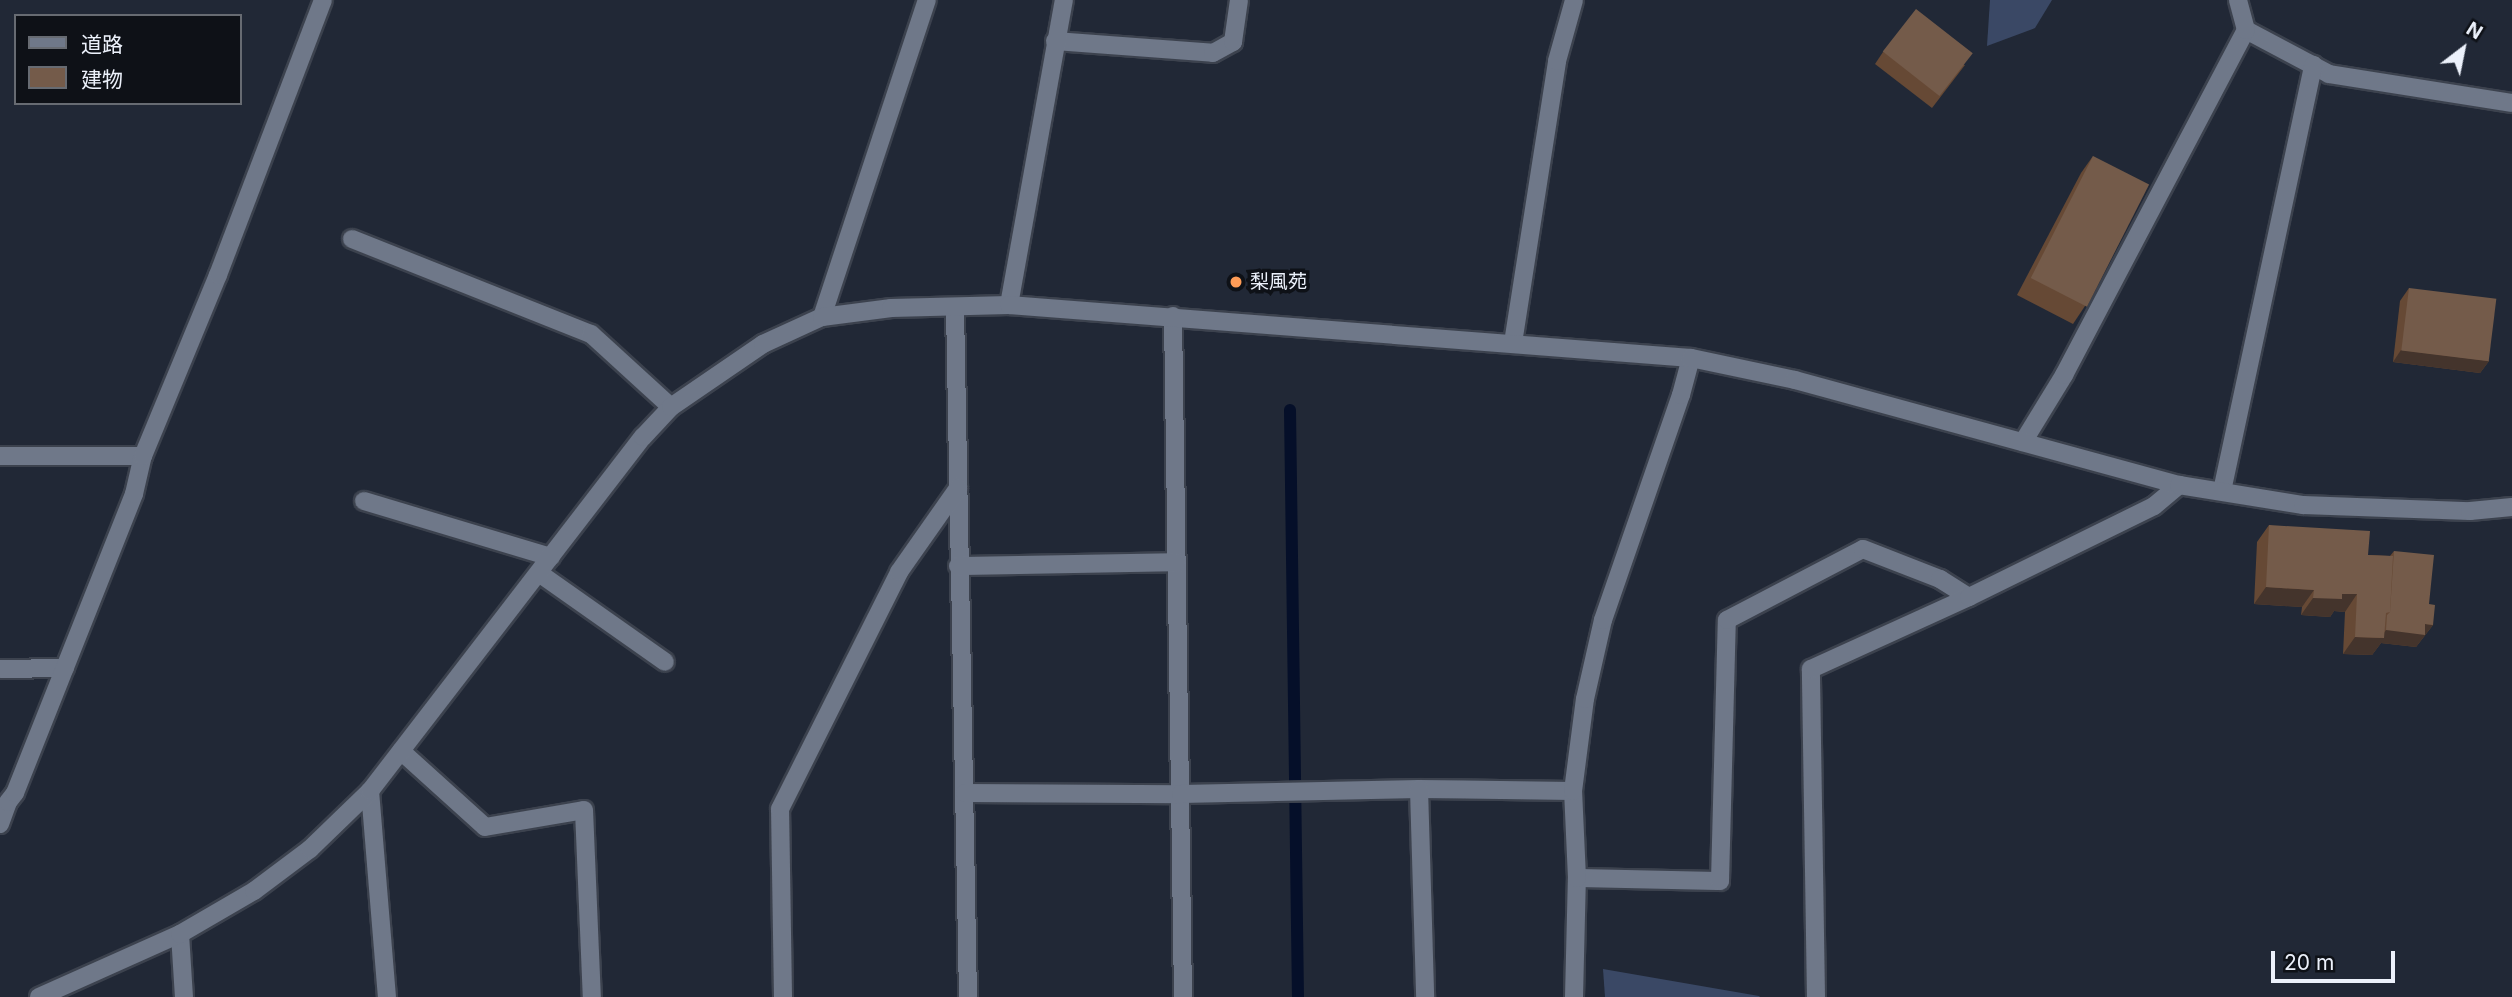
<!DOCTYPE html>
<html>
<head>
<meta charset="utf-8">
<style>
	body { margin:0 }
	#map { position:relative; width:2512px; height:997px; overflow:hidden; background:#212836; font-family:Inter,"Noto Sans JP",sans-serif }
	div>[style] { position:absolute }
	.green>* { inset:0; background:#3a4865 }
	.stream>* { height:12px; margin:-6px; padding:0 6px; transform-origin:6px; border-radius:6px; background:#050f29 }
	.roads { filter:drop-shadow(2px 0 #3c424e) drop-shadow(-2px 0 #3c424e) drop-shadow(0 2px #3c424e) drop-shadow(0 -2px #3c424e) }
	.lane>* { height:18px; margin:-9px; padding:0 9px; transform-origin:9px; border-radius:9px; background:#6f7889 }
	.street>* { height:18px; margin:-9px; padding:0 9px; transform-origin:9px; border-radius:9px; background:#6f7889 }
	.secondary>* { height:18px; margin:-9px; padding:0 9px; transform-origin:9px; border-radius:9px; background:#6f7889 }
	.wall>* { inset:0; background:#664935 }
	.shaded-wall>* { inset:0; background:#44342c }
	.building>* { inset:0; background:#745b4a; transform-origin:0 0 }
	.dots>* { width:19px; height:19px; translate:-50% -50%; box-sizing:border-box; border:4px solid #0e1117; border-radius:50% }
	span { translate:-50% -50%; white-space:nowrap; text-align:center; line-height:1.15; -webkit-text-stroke:7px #0e1117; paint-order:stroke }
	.poi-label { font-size:19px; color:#ecf1fb }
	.left { translate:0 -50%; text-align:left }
	.legend { position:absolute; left:14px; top:14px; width:228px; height:91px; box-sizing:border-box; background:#0e1117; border:2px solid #676b72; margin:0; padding:9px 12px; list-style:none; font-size:21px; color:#ecf1fb }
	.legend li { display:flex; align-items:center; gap:14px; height:35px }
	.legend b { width:35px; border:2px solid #676b72 }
	.north { position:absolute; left:2428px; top:14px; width:70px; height:70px; -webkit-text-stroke:5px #0e1117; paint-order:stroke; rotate:32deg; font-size:19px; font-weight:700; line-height:28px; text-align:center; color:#ecf1fb }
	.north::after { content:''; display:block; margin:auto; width:24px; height:32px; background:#ecf1fb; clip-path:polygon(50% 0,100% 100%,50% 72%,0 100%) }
	.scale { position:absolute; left:2271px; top:951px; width:124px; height:32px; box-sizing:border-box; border:4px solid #ecf1fb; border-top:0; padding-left:9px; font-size:21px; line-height:24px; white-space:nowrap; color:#ecf1fb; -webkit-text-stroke:5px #0e1117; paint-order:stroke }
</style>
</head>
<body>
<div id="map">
	<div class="green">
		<i style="clip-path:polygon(1990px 0,2052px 0,2035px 28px,1987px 46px)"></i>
		<i style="clip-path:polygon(1603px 969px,1759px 996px,1760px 997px,1605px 997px)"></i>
	</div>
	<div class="stream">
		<i style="left:1290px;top:410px;width:587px;rotate:89.22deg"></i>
	</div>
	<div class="roads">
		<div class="lane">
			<i style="left:352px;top:239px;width:257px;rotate:21.7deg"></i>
			<i style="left:591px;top:334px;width:108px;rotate:42.4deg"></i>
			<i style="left:822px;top:317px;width:334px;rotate:-71.7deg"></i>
			<i style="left:0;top:456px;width:143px"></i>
			<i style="left:364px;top:501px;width:195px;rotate:16.7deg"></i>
			<i style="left:539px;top:573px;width:154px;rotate:35.2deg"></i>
			<i style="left:401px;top:751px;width:113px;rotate:42.1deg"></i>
			<i style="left:485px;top:827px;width:100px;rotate:-9.7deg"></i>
			<i style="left:584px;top:810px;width:187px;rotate:87.6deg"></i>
		</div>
		<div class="street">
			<i style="left:2246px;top:30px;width:94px;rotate:27.9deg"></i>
			<i style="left:2329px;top:74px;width:185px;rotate:9deg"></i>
			<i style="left:1055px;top:41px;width:158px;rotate:4.3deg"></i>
			<i style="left:1213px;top:53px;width:23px;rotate:-29deg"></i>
			<i style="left:1233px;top:42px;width:42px;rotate:-81.9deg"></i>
			<i style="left:1009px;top:305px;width:310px;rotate:-79.8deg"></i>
			<i style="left:955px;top:308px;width:689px;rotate:88.92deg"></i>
			<i style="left:1173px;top:316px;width:681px;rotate:89.16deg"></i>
			<i style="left:1513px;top:343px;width:285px;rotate:-81.1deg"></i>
			<i style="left:1557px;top:61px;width:63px;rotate:-74.4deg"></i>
			<i style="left:2023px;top:442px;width:79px;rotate:-58.5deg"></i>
			<i style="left:2064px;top:375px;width:390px;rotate:-62.2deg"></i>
			<i style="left:2246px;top:30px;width:31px;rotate:-105deg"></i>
			<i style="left:2222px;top:491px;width:436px;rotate:-77.9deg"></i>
			<i style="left:958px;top:566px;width:219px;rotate:-1deg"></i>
			<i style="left:0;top:669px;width:65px;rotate:-0.9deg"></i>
			<i style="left:1419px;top:789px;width:154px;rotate:0.7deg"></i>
			<i style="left:370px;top:791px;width:207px;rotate:85.3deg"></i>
			<i style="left:965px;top:793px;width:216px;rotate:0.3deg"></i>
			<i style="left:1181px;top:794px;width:238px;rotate:-1.2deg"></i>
			<i style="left:1419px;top:789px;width:208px;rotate:88.3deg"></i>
			<i style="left:0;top:824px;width:23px;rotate:-70deg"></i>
			<i style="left:8px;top:802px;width:11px;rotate:-52deg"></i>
			<i style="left:15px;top:793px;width:322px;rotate:-68.3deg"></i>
			<i style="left:134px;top:494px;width:39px;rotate:-77deg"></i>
			<i style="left:143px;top:456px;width:196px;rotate:-67.5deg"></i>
			<i style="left:218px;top:275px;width:294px;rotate:-69.1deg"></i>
			<i style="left:1577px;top:878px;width:143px;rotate:1.2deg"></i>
			<i style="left:1720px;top:881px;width:261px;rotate:-88.5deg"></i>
			<i style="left:1727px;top:620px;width:153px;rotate:-27.6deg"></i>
			<i style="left:1863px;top:549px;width:83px;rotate:21.3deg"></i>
			<i style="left:1940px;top:579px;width:34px;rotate:32deg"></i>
			<i style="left:180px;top:934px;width:63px;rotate:86.4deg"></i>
			<i style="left:783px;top:997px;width:188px;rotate:-90.9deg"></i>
			<i style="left:780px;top:809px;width:265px;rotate:-63.3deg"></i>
			<i style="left:899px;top:572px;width:103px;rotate:-54.9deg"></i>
			<i style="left:1574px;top:997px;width:119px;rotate:-88.6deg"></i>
			<i style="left:1577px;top:878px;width:87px;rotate:-92.6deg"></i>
			<i style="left:1573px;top:791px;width:93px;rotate:-82.6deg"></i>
			<i style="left:1585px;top:699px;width:81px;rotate:-77.2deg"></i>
			<i style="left:1603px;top:620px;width:238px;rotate:-70.9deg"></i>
			<i style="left:1681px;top:395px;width:38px;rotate:-75deg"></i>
			<i style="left:1816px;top:997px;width:328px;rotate:-90.9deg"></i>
			<i style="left:1811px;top:669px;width:174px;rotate:-24.5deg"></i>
			<i style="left:1969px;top:597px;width:206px;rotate:-26.2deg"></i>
			<i style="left:2154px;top:506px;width:33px;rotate:-40deg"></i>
		</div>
		<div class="secondary">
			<i style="left:39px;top:997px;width:154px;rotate:-24.1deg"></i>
			<i style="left:180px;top:934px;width:86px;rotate:-30.2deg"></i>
			<i style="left:254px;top:891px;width:70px;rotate:-36.9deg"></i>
			<i style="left:310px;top:849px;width:83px;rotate:-44deg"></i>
			<i style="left:370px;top:791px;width:447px;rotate:-52.4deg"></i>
			<i style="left:643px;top:437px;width:41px;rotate:-47deg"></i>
			<i style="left:671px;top:407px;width:112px;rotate:-34.4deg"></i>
			<i style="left:763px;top:344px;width:65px;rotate:-24.6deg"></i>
			<i style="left:822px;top:317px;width:70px;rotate:-7.4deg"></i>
			<i style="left:891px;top:308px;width:118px;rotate:-1.5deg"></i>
			<i style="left:1009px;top:305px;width:684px;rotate:4.44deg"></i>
			<i style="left:1691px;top:358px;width:106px;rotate:11.9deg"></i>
			<i style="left:1795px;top:380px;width:398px;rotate:15.3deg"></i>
			<i style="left:2179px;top:485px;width:126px;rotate:9.2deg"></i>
			<i style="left:2303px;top:505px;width:167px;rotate:2.1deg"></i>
			<i style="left:2470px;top:511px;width:42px;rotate:-5.4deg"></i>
		</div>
	</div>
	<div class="wall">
		<i style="clip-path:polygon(1883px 52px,1965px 65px,1932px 108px,1875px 64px)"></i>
		<i style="clip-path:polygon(2093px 156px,2085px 306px,2073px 324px,2017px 295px,2081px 173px)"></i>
		<i style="clip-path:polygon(2409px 288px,2489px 361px,2480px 373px,2393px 362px,2400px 301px)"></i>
		<i style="clip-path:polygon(2269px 525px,2368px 555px,2390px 556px,2394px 551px,2429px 604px,2433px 625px,2416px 647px,2381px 643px,2372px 655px,2343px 654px,2345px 612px,2334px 611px,2330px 617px,2301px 615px,2302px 607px,2254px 604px,2257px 542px)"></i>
	</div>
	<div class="shaded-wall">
		<i style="clip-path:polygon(2401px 350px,2489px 361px,2480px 373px,2393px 362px)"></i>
		<i style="clip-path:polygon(2266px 587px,2314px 590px,2302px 607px,2254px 604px)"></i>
		<i style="clip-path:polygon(2342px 594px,2357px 594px,2345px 612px,2334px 611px,2330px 617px,2301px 615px,2313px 598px)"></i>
		<i style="clip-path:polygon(2425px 624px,2433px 625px,2416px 647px,2381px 643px,2372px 655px,2343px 654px,2355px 637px,2380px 638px,2386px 630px)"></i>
	</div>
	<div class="building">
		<i style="left:1916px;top:9px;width:72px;height:54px;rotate:38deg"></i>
		<i style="left:2093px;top:156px;width:63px;height:137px;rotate:27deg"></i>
		<i style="left:2409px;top:288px;width:88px;height:63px;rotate:7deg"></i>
		<i style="clip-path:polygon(2269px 525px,2370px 531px,2368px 555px,2393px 556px,2390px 612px,2386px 613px,2384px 638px,2355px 637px,2357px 594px,2342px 594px,2342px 599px,2313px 598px,2314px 590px,2266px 587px)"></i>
		<i style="clip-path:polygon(2394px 551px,2434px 555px,2429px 604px,2435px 605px,2433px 625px,2425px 624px,2425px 635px,2386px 630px,2387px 615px,2390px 612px)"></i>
	</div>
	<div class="dots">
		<i style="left:1236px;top:282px;background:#fe9c57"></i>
	</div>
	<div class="poi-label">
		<span class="left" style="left:1250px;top:282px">梨風苑</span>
	</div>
	<ul class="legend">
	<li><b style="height:9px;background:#6f7889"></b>道路</li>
	<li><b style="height:19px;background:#745b4a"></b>建物</li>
	</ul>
	<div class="north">N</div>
	<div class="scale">20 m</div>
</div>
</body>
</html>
